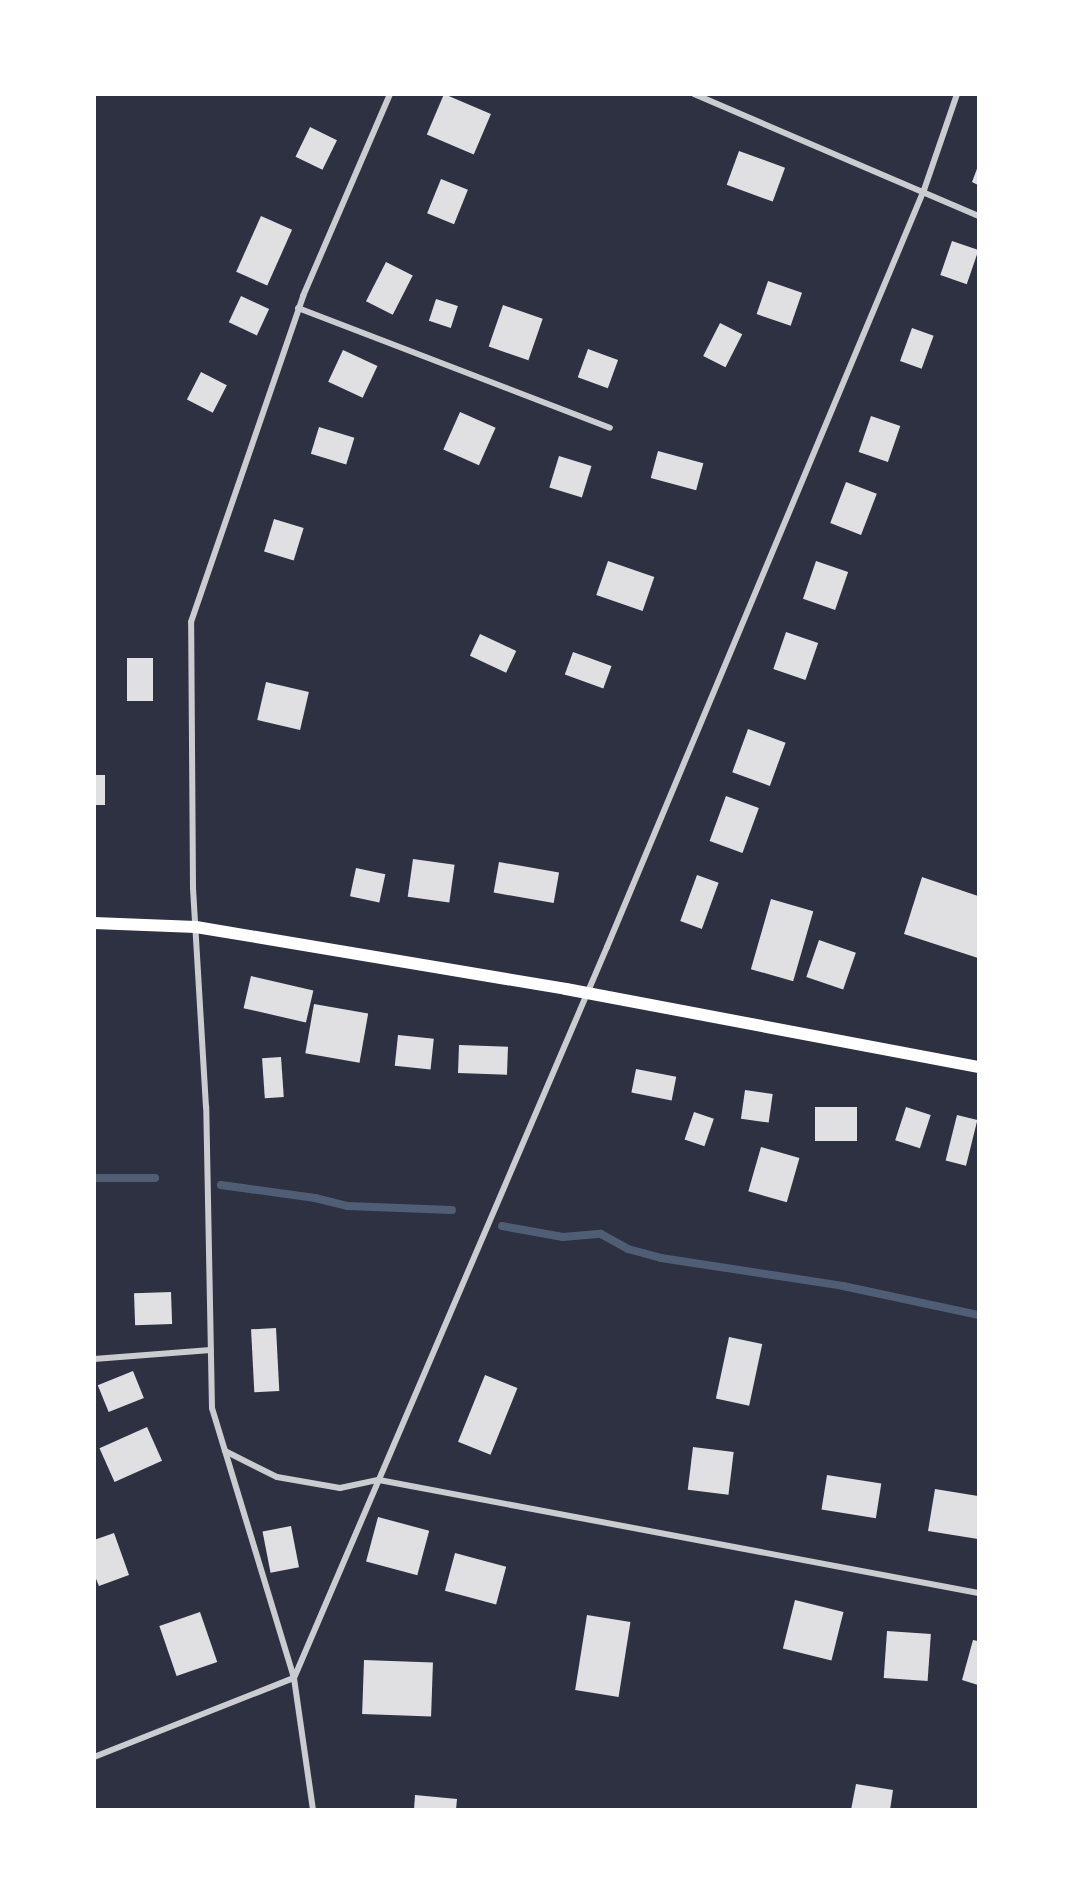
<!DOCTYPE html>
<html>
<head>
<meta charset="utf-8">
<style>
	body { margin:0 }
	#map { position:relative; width:1073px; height:1904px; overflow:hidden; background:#2d3142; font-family:Montserrat,sans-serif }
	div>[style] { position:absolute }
	.stream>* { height:8px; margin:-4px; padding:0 4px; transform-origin:4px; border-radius:4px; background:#4f5d75 }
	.building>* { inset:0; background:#e0e0e3; transform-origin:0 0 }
	.minor>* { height:6px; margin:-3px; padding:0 3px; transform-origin:3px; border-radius:3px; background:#caccd0 }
	.secondary>* { height:12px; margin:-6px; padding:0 6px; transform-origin:6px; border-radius:6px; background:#fff }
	span { translate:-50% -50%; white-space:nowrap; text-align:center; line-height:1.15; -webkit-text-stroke:5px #fff; paint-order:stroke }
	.frame { position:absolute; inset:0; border:96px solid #fff; pointer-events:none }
</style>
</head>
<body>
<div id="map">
	<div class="stream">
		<i style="left:94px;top:1178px;width:61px"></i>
		<i style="left:221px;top:1185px;width:95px;rotate:7.9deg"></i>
		<i style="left:315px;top:1198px;width:33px;rotate:14deg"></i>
		<i style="left:347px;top:1206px;width:105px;rotate:2.2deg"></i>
		<i style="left:502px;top:1226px;width:62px;rotate:10.2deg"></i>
		<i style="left:563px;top:1237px;width:38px;rotate:-5deg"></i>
		<i style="left:601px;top:1234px;width:31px;rotate:29deg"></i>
		<i style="left:628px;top:1249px;width:34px;rotate:15deg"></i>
		<i style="left:661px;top:1258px;width:184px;rotate:8.7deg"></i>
		<i style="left:843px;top:1286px;width:138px;rotate:12.1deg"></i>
	</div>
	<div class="building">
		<i style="left:444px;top:94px;width:51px;height:44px;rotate:23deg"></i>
		<i style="left:310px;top:127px;width:30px;height:33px;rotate:26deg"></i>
		<i style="left:739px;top:151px;width:49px;height:36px;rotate:20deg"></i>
		<i style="clip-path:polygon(978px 166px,978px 185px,972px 182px)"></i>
		<i style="left:441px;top:179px;width:29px;height:37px;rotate:22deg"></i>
		<i style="left:261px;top:216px;width:34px;height:61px;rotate:24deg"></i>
		<i style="left:952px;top:241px;width:28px;height:36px;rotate:19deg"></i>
		<i style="left:386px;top:262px;width:30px;height:44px;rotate:27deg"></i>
		<i style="left:768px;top:281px;width:36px;height:35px;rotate:19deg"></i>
		<i style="left:241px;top:296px;width:31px;height:29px;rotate:25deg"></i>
		<i style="left:436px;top:299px;width:23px;height:23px;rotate:18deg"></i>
		<i style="left:503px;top:305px;width:42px;height:44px;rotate:19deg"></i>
		<i style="left:720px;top:323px;width:25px;height:37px;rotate:27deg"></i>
		<i style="left:912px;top:328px;width:23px;height:35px;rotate:20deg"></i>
		<i style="left:588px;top:349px;width:32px;height:30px;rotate:20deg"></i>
		<i style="left:343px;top:350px;width:38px;height:35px;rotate:25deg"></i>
		<i style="left:201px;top:372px;width:29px;height:31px;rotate:27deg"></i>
		<i style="left:460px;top:412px;width:39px;height:41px;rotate:24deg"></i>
		<i style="left:871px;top:416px;width:31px;height:38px;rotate:19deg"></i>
		<i style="left:319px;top:427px;width:37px;height:28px;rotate:17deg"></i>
		<i style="left:658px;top:451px;width:47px;height:28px;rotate:15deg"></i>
		<i style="left:559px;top:456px;width:34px;height:33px;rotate:17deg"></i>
		<i style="left:846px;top:482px;width:33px;height:44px;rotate:21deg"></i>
		<i style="left:274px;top:519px;width:31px;height:34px;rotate:17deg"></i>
		<i style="left:608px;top:561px;width:49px;height:36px;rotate:19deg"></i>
		<i style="left:816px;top:561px;width:34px;height:40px;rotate:19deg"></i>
		<i style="left:786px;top:632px;width:34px;height:39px;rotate:19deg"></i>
		<i style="left:480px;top:634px;width:40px;height:24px;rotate:25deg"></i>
		<i style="left:573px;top:652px;width:41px;height:24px;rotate:20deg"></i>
		<i style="left:127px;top:658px;width:26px;height:43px"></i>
		<i style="left:266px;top:682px;width:44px;height:39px;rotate:13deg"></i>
		<i style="left:748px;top:729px;width:40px;height:46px;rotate:20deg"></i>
		<i style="left:94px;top:775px;width:11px;height:30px"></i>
		<i style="left:726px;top:796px;width:35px;height:48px;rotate:20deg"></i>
		<i style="left:413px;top:859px;width:42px;height:38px;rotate:8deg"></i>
		<i style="left:499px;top:862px;width:61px;height:31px;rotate:10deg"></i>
		<i style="left:356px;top:868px;width:30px;height:29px;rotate:12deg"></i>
		<i style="left:697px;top:875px;width:23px;height:49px;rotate:20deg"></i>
		<i style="clip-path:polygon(922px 877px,978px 896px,978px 958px,904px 934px)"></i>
		<i style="left:771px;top:899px;width:44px;height:73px;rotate:16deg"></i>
		<i style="left:819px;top:940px;width:39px;height:39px;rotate:19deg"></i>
		<i style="left:251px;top:976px;width:64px;height:33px;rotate:13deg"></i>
		<i style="left:314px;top:1004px;width:55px;height:50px;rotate:10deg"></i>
		<i style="left:398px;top:1035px;width:36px;height:31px;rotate:6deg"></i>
		<i style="left:459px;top:1045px;width:49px;height:28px;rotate:2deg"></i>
		<i style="left:281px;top:1057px;width:40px;height:19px;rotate:86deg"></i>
		<i style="left:636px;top:1069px;width:41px;height:24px;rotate:11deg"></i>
		<i style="left:745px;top:1090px;width:28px;height:29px;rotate:8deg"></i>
		<i style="left:815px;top:1107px;width:42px;height:34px"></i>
		<i style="left:906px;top:1107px;width:26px;height:35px;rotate:18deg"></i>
		<i style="left:694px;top:1112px;width:21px;height:29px;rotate:19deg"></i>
		<i style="left:957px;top:1115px;width:21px;height:47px;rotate:14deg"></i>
		<i style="left:761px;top:1147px;width:40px;height:46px;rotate:16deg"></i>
		<i style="left:171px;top:1292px;width:32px;height:37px;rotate:88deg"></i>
		<i style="left:276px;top:1328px;width:63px;height:25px;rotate:87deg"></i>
		<i style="left:729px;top:1337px;width:34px;height:63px;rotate:12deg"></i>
		<i style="left:133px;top:1371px;width:29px;height:38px;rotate:68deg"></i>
		<i style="left:485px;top:1375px;width:35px;height:72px;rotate:22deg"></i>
		<i style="left:147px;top:1427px;width:37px;height:52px;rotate:66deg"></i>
		<i style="left:693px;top:1447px;width:41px;height:43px;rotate:7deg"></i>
		<i style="left:827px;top:1475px;width:55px;height:35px;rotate:9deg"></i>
		<i style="clip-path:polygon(935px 1489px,978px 1496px,978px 1539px,928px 1531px)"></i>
		<i style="left:378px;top:1517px;width:53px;height:46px;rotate:15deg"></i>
		<i style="left:291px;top:1526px;width:42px;height:29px;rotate:79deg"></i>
		<i style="clip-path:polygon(114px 1533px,129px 1575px,99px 1586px,94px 1574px,94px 1540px)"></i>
		<i style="left:455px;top:1553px;width:53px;height:39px;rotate:15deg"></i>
		<i style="left:795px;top:1600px;width:50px;height:50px;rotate:14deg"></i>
		<i style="left:200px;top:1612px;width:53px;height:43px;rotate:71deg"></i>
		<i style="left:587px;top:1615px;width:44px;height:76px;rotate:9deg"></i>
		<i style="left:887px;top:1631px;width:44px;height:47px;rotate:4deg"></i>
		<i style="clip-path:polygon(973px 1640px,978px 1641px,978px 1685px,962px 1680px)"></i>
		<i style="left:364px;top:1660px;width:69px;height:54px;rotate:2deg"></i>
		<i style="clip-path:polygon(856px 1784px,893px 1790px,890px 1810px,851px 1810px)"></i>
		<i style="clip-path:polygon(415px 1795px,457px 1799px,456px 1810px,414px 1810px)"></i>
	</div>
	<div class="minor">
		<i style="left:694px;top:94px;width:309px;rotate:23.2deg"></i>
		<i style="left:298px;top:308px;width:334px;rotate:21deg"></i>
		<i style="left:94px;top:1359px;width:117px;rotate:-4.4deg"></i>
		<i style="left:225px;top:1451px;width:58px;rotate:26.6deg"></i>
		<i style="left:277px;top:1477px;width:64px;rotate:9.9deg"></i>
		<i style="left:340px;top:1488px;width:40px;rotate:-12deg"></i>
		<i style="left:379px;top:1480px;width:610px;rotate:10.68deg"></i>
		<i style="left:94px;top:1757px;width:215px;rotate:-21.6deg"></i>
		<i style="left:294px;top:1678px;width:795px;rotate:-66.82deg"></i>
		<i style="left:607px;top:947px;width:821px;rotate:-67.28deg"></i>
		<i style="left:924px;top:190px;width:102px;rotate:-71deg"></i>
		<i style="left:313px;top:1810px;width:133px;rotate:-98.2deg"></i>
		<i style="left:294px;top:1678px;width:282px;rotate:-106.9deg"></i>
		<i style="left:212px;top:1408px;width:301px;rotate:-91.1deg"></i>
		<i style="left:206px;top:1107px;width:219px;rotate:-93.4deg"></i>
		<i style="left:193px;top:888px;width:266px;rotate:-90.4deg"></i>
		<i style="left:191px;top:622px;width:345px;rotate:-71deg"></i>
		<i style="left:303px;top:296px;width:220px;rotate:-66.7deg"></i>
	</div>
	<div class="secondary">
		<i style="left:94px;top:923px;width:102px;rotate:2.2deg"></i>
		<i style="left:196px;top:927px;width:375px;rotate:9.5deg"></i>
		<i style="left:566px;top:989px;width:419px;rotate:10.7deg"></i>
	</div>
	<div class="frame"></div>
</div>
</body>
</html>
